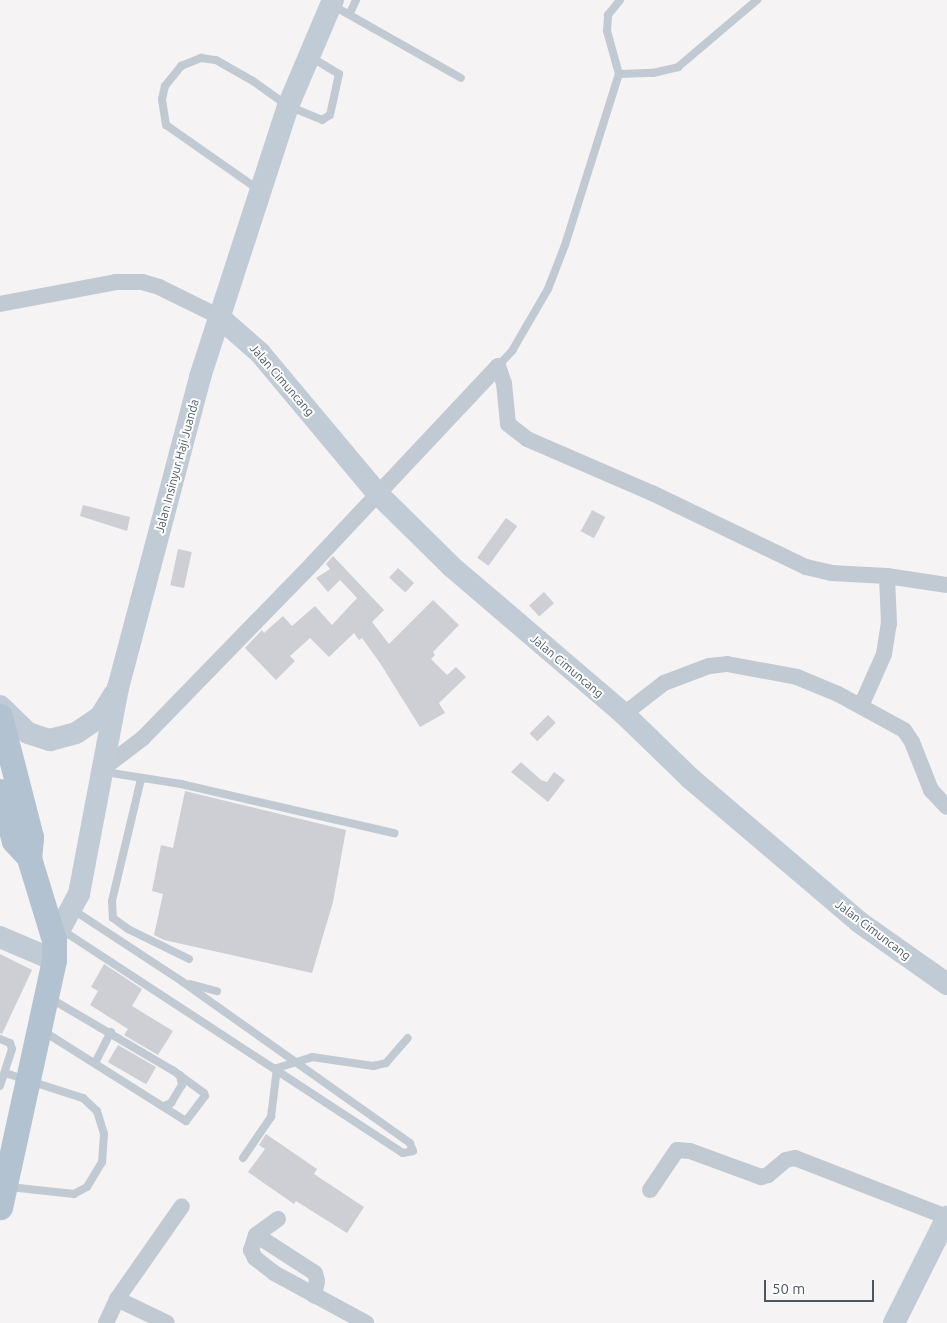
<!DOCTYPE html>
<html>
<head>
<meta charset="utf-8">
<style>
	body { margin:0 }
	#map { position:relative; width:947px; height:1323px; overflow:hidden; background:#f5f3f3; font-family:Ubuntu,sans-serif }
	div>[style] { position:absolute }
	.building>* { inset:0; background:#cdcfd5; transform-origin:0 0 }
	.lane>* { height:8px; margin:-4px; padding:0 4px; transform-origin:4px; border-radius:4px; background:#c1cad2 }
	.street>* { height:16px; margin:-8px; padding:0 8px; transform-origin:8px; border-radius:8px; background:#c1cad2 }
	.secondary>* { height:22px; margin:-11px; padding:0 11px; transform-origin:11px; border-radius:11px; background:#c1cbd6 }
	.primary>* { height:25px; margin:-12.5px; padding:0 12.5px; transform-origin:12.5px; border-radius:12.5px; background:#b3c2d1 }
	span { translate:-50% -50%; white-space:nowrap; text-align:center; line-height:1.15; -webkit-text-stroke:4px #fff; paint-order:stroke }
	.street-label { font-size:12px; color:#4a5661 }
	.scale { position:absolute; left:764px; top:1280px; width:110px; height:22px; box-sizing:border-box; border:2px solid #4a5661; border-top:0; padding-left:6px; font-size:15px; line-height:18px; white-space:nowrap; color:#4a5661; -webkit-text-stroke:4px #fff; paint-order:stroke }
</style>
</head>
<body>
<div id="map">
	<div class="building">
		<i style="clip-path:polygon(83px 505px,130px 517px,127px 531px,80px 516px)"></i>
		<i style="left:592px;top:510px;width:15px;height:24px;rotate:28deg"></i>
		<i style="left:506px;top:518px;width:14px;height:49px;rotate:36deg"></i>
		<i style="left:178px;top:549px;width:14px;height:37px;rotate:12deg"></i>
		<i style="clip-path:polygon(333px 556px,384px 610px,372px 622px,389px 644px,433px 600px,459px 625px,433px 652px,435px 655px,431px 659px,447px 675px,456px 667px,466px 677px,439px 703px,445px 713px,420px 727px,380px 663px,362px 638px,359px 640px,354px 633px,329px 657px,310px 638px,290px 656px,295px 661px,276px 680px,245px 648px,262px 630px,264px 633px,283px 616px,292px 626px,315px 606px,332px 625px,357px 598px,340px 580px,328px 592px,316px 578px,330px 569px,326px 564px)"></i>
		<i style="left:398px;top:568px;width:22px;height:13px;rotate:43deg"></i>
		<i style="left:544px;top:592px;width:15px;height:20px;rotate:48deg"></i>
		<i style="left:548px;top:715px;width:11px;height:26px;rotate:45deg"></i>
		<i style="clip-path:polygon(521px 762px,541px 780px,547px 782px,554px 772px,565px 780px,548px 802px,511px 772px)"></i>
		<i style="clip-path:polygon(185px 791px,346px 830px,333px 902px,312px 973px,164px 940px,154px 935px,163px 894px,152px 891px,161px 845px,173px 848px)"></i>
		<i style="clip-path:polygon(0 954px,32px 970px,2px 1034px,0 1033px)"></i>
		<i style="clip-path:polygon(104px 964px,142px 989px,132px 1006px,173px 1031px,158px 1055px,124px 1035px,128px 1029px,90px 1005px,98px 991px,91px 987px)"></i>
		<i style="left:118px;top:1045px;width:44px;height:20px;rotate:30deg"></i>
		<i style="clip-path:polygon(266px 1134px,317px 1169px,314px 1174px,364px 1207px,347px 1233px,296px 1201px,294px 1204px,248px 1172px,265px 1149px,259px 1145px)"></i>
	</div>
	<div class="lane">
		<i style="left:332px;top:5px;width:148px;rotate:29.5deg"></i>
		<i style="left:350px;top:13px;width:14px;rotate:-65deg"></i>
		<i style="left:619px;top:74px;width:34px;rotate:-2deg"></i>
		<i style="left:653px;top:73px;width:26px;rotate:-13deg"></i>
		<i style="left:678px;top:67px;width:104px;rotate:-40.3deg"></i>
		<i style="left:259px;top:190px;width:113px;rotate:-145deg"></i>
		<i style="left:166px;top:125px;width:26px;rotate:-99deg"></i>
		<i style="left:162px;top:99px;width:13px;rotate:-77deg"></i>
		<i style="left:165px;top:86px;width:26px;rotate:-51deg"></i>
		<i style="left:181px;top:66px;width:22px;rotate:-22deg"></i>
		<i style="left:201px;top:58px;width:15px;rotate:8deg"></i>
		<i style="left:216px;top:60px;width:43px;rotate:29.6deg"></i>
		<i style="left:253px;top:81px;width:43px;rotate:35.5deg"></i>
		<i style="left:288px;top:106px;width:37px;rotate:22deg"></i>
		<i style="left:322px;top:120px;width:9px;rotate:-32deg"></i>
		<i style="left:330px;top:115px;width:42px;rotate:-77.6deg"></i>
		<i style="left:339px;top:74px;width:33px;rotate:-149deg"></i>
		<i style="left:498px;top:366px;width:21px;rotate:-47deg"></i>
		<i style="left:512px;top:351px;width:72px;rotate:-59.9deg"></i>
		<i style="left:548px;top:289px;width:47px;rotate:-68.9deg"></i>
		<i style="left:565px;top:245px;width:179px;rotate:-72.5deg"></i>
		<i style="left:619px;top:74px;width:45px;rotate:-105.6deg"></i>
		<i style="left:607px;top:31px;width:16px;rotate:-86deg"></i>
		<i style="left:608px;top:15px;width:19px;rotate:-51deg"></i>
		<i style="left:105px;top:772px;width:77px;rotate:9deg"></i>
		<i style="left:181px;top:784px;width:219px;rotate:13deg"></i>
		<i style="left:141px;top:779px;width:125px;rotate:103.4deg"></i>
		<i style="left:112px;top:901px;width:17px;rotate:87deg"></i>
		<i style="left:113px;top:918px;width:19px;rotate:36deg"></i>
		<i style="left:128px;top:929px;width:68px;rotate:26.2deg"></i>
		<i style="left:62px;top:930px;width:407px;rotate:33.2deg"></i>
		<i style="left:403px;top:1153px;width:10px;rotate:-11deg"></i>
		<i style="left:413px;top:1151px;width:9px;rotate:-111deg"></i>
		<i style="left:410px;top:1143px;width:278px;rotate:-144.7deg"></i>
		<i style="left:183px;top:982px;width:133px;rotate:-146.7deg"></i>
		<i style="left:190px;top:984px;width:28px;rotate:15deg"></i>
		<i style="left:43px;top:1031px;width:169px;rotate:32.2deg"></i>
		<i style="left:186px;top:1121px;width:31px;rotate:-53deg"></i>
		<i style="left:205px;top:1096px;width:3px;rotate:-108deg"></i>
		<i style="left:204px;top:1093px;width:39px;rotate:-144deg"></i>
		<i style="left:172px;top:1070px;width:142px;rotate:-149.5deg"></i>
		<i style="left:0;top:1039px;width:11px;rotate:22deg"></i>
		<i style="left:10px;top:1043px;width:6px;rotate:72deg"></i>
		<i style="left:12px;top:1049px;width:39px;rotate:108deg"></i>
		<i style="left:95px;top:1063px;width:35px;rotate:-63deg"></i>
		<i style="left:277px;top:1068px;width:37px;rotate:-17deg"></i>
		<i style="left:312px;top:1057px;width:62px;rotate:8.4deg"></i>
		<i style="left:373px;top:1066px;width:13px;rotate:-13deg"></i>
		<i style="left:386px;top:1063px;width:33px;rotate:-49deg"></i>
		<i style="left:5px;top:1073px;width:82px;rotate:17.8deg"></i>
		<i style="left:83px;top:1098px;width:19px;rotate:43deg"></i>
		<i style="left:97px;top:1111px;width:24px;rotate:73deg"></i>
		<i style="left:104px;top:1134px;width:28px;rotate:94deg"></i>
		<i style="left:102px;top:1162px;width:29px;rotate:121deg"></i>
		<i style="left:87px;top:1187px;width:15px;rotate:152deg"></i>
		<i style="left:74px;top:1194px;width:65px;rotate:-173.9deg"></i>
		<i style="left:164px;top:1106px;width:8px;rotate:-23deg"></i>
		<i style="left:171px;top:1103px;width:21px;rotate:-59deg"></i>
		<i style="left:182px;top:1085px;width:10px;rotate:-101deg"></i>
		<i style="left:243px;top:1158px;width:50px;rotate:-55.7deg"></i>
		<i style="left:271px;top:1117px;width:49px;rotate:-83deg"></i>
	</div>
	<div class="street">
		<i style="left:0;top:304px;width:118px;rotate:-10.7deg"></i>
		<i style="left:116px;top:282px;width:26px"></i>
		<i style="left:142px;top:282px;width:18px;rotate:16deg"></i>
		<i style="left:159px;top:287px;width:66px;rotate:26.2deg"></i>
		<i style="left:861px;top:706px;width:57px;rotate:-66.1deg"></i>
		<i style="left:884px;top:654px;width:30px;rotate:-81deg"></i>
		<i style="left:889px;top:624px;width:48px;rotate:-92.4deg"></i>
		<i style="left:624px;top:714px;width:51px;rotate:-37.8deg"></i>
		<i style="left:664px;top:683px;width:48px;rotate:-20.7deg"></i>
		<i style="left:709px;top:666px;width:18px;rotate:-6deg"></i>
		<i style="left:727px;top:664px;width:71px;rotate:10.5deg"></i>
		<i style="left:797px;top:677px;width:44px;rotate:22.5deg"></i>
		<i style="left:838px;top:694px;width:75px;rotate:28.6deg"></i>
		<i style="left:904px;top:730px;width:14px;rotate:56deg"></i>
		<i style="left:912px;top:742px;width:52px;rotate:68.4deg"></i>
		<i style="left:931px;top:790px;width:23px;rotate:47deg"></i>
		<i style="left:105px;top:767px;width:48px;rotate:-37.3deg"></i>
		<i style="left:143px;top:738px;width:244px;rotate:-45.8deg"></i>
		<i style="left:313px;top:563px;width:270px;rotate:-46.8deg"></i>
		<i style="left:498px;top:366px;width:18px;rotate:71deg"></i>
		<i style="left:504px;top:383px;width:41px;rotate:84.4deg"></i>
		<i style="left:508px;top:424px;width:24px;rotate:38deg"></i>
		<i style="left:527px;top:439px;width:136px;rotate:23.4deg"></i>
		<i style="left:652px;top:493px;width:171px;rotate:25.7deg"></i>
		<i style="left:806px;top:567px;width:26px;rotate:13deg"></i>
		<i style="left:831px;top:573px;width:56px;rotate:3.1deg"></i>
		<i style="left:887px;top:576px;width:61px;rotate:8.5deg"></i>
		<i style="left:650px;top:1190px;width:48px;rotate:-56deg"></i>
		<i style="left:677px;top:1150px;width:13px;rotate:4deg"></i>
		<i style="left:690px;top:1151px;width:76px;rotate:20.1deg"></i>
		<i style="left:761px;top:1177px;width:7px;rotate:-16deg"></i>
		<i style="left:768px;top:1175px;width:23px;rotate:-40deg"></i>
		<i style="left:786px;top:1160px;width:9px;rotate:-13deg"></i>
		<i style="left:795px;top:1158px;width:163px;rotate:21.2deg"></i>
		<i style="left:278px;top:1219px;width:27px;rotate:144deg"></i>
		<i style="left:256px;top:1235px;width:16px;rotate:108deg"></i>
		<i style="left:251px;top:1250px;width:9px;rotate:63deg"></i>
		<i style="left:255px;top:1258px;width:24px;rotate:38deg"></i>
		<i style="left:274px;top:1273px;width:105px;rotate:28.5deg"></i>
		<i style="left:256px;top:1235px;width:70px;rotate:32.8deg"></i>
		<i style="left:315px;top:1273px;width:8px;rotate:76deg"></i>
		<i style="left:317px;top:1281px;width:15px;rotate:101deg"></i>
		<i style="left:117px;top:1299px;width:55px;rotate:25.6deg"></i>
		<i style="left:106px;top:1323px;width:26px;rotate:-65deg"></i>
		<i style="left:117px;top:1299px;width:113px;rotate:-55deg"></i>
	</div>
	<div class="secondary">
		<i style="left:218px;top:316px;width:56px;rotate:41.4deg"></i>
		<i style="left:260px;top:353px;width:184px;rotate:50.1deg"></i>
		<i style="left:378px;top:494px;width:104px;rotate:44.6deg"></i>
		<i style="left:452px;top:567px;width:226px;rotate:40.5deg"></i>
		<i style="left:624px;top:714px;width:92px;rotate:44.1deg"></i>
		<i style="left:690px;top:778px;width:222px;rotate:40.4deg"></i>
		<i style="left:859px;top:922px;width:108px;rotate:35.2deg"></i>
		<i style="left:0;top:706px;width:39px;rotate:44deg"></i>
		<i style="left:28px;top:733px;width:23px;rotate:18deg"></i>
		<i style="left:50px;top:740px;width:27px;rotate:-15deg"></i>
		<i style="left:76px;top:733px;width:29px;rotate:-34deg"></i>
		<i style="left:100px;top:717px;width:26px;rotate:-58deg"></i>
		<i style="left:0;top:937px;width:59px;rotate:23.1deg"></i>
		<i style="left:54px;top:940px;width:52px;rotate:-61.5deg"></i>
		<i style="left:79px;top:894px;width:210px;rotate:-79.3deg"></i>
		<i style="left:118px;top:688px;width:322px;rotate:-75.2deg"></i>
		<i style="left:200px;top:377px;width:285px;rotate:-72deg"></i>
		<i style="left:288px;top:106px;width:115px;rotate:-67deg"></i>
		<i style="left:894px;top:1323px;width:119px;rotate:-63.4deg"></i>
	</div>
	<div class="primary">
		<i style="left:0;top:716px;width:125px;rotate:75.6deg"></i>
		<i style="left:31px;top:837px;width:21px;rotate:95deg"></i>
		<i style="left:29px;top:858px;width:86px;rotate:73deg"></i>
		<i style="left:54px;top:940px;width:20px;rotate:90deg"></i>
		<i style="left:54px;top:960px;width:253px;rotate:102.3deg"></i>
		<i style="left:0;top:791px;width:52px;rotate:74.4deg"></i>
		<i style="left:14px;top:841px;width:18px;rotate:47deg"></i>
	</div>
	<div class="street-label">
		<span style="left:282px;top:380px;rotate:49deg">Jalan Cimuncang</span>
		<span style="left:177px;top:466px;rotate:-75deg">Jalan Insinyur Haji Juanda</span>
		<span style="left:567px;top:666px;rotate:40deg">Jalan Cimuncang</span>
		<span style="left:873px;top:930px;rotate:37deg">Jalan Cimuncang</span>
	</div>
	<div class="scale">50 m</div>
</div>
</body>
</html>
